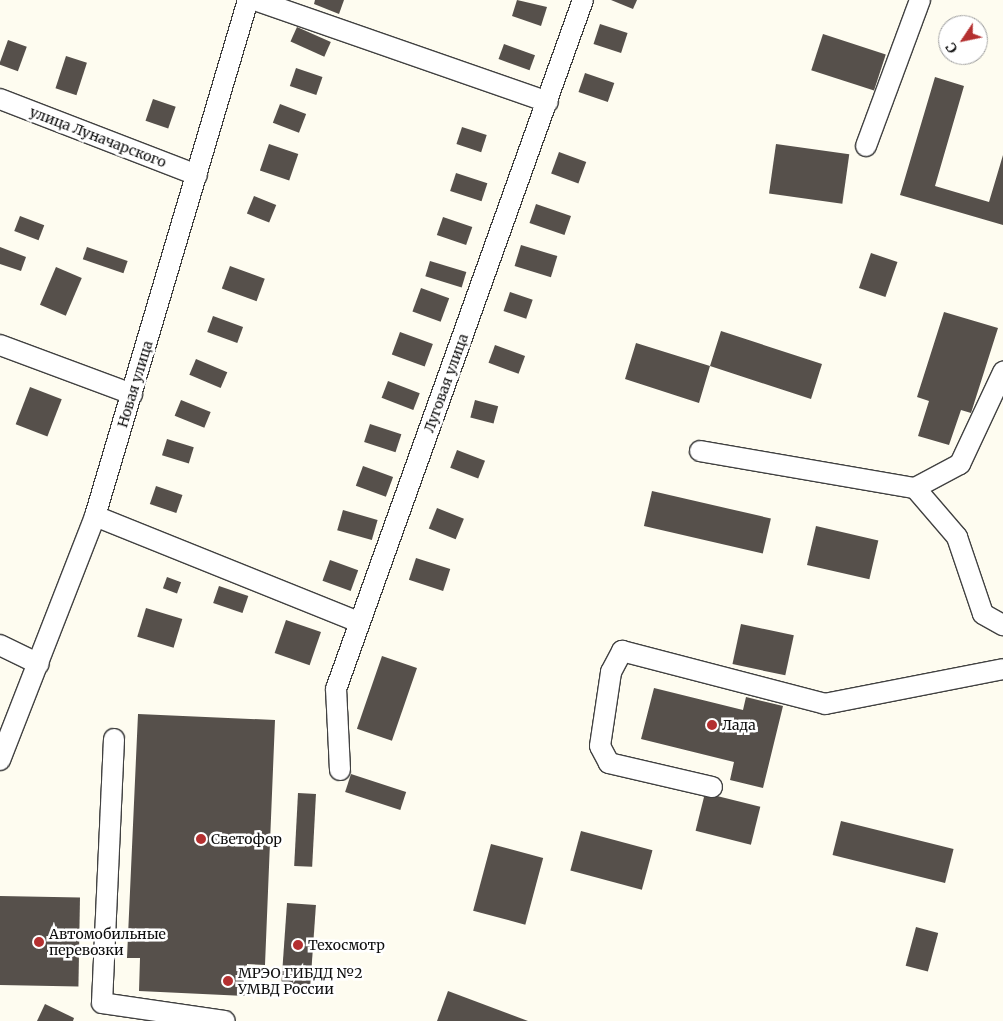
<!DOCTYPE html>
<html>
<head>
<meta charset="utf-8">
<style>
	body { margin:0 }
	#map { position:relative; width:1003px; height:1021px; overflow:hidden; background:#fefcf0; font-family:Merriweather,serif }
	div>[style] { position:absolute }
	.building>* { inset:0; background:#56504b; transform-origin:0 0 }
	.roads { filter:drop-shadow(1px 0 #414141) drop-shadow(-1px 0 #414141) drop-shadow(0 1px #414141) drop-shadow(0 -1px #414141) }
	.minor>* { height:20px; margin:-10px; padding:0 10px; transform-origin:10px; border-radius:10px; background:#fff }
	.dots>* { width:14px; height:14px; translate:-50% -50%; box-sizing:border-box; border:2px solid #fff; border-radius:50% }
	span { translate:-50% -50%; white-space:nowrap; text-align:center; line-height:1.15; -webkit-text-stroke:5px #fff; paint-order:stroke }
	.street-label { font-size:14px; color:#0e0e0e }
	.poi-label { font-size:14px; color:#0e0e0e }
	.left { translate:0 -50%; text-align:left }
	.north { position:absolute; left:938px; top:15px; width:50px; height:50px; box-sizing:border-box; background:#fff; border:1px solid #9f9f9f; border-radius:50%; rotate:236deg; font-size:14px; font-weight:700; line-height:20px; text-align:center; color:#0e0e0e }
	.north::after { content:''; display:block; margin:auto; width:18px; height:22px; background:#b43030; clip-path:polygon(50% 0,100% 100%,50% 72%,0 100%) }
</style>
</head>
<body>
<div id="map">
	<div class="building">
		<i style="clip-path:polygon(315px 0,344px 0,339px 14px,314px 4px)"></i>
		<i style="clip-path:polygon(517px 0,547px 7px,541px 26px,512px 16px)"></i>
		<i style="clip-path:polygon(611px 0,637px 0,633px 9px)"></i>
		<i style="left:600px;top:24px;width:29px;height:21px;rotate:18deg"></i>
		<i style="left:297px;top:27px;width:37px;height:16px;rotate:24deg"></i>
		<i style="left:823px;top:34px;width:66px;height:38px;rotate:18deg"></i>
		<i style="left:8px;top:40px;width:20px;height:26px;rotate:20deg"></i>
		<i style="left:504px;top:44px;width:33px;height:16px;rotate:20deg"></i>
		<i style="left:66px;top:56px;width:22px;height:34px;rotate:18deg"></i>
		<i style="left:296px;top:68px;width:28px;height:19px;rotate:19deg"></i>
		<i style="left:585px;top:73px;width:31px;height:20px;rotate:19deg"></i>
		<i style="clip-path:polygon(935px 77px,964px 86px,935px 186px,989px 202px,1003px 155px,1003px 225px,900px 195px)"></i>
		<i style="left:153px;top:99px;width:24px;height:23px;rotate:19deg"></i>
		<i style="left:280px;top:104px;width:28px;height:20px;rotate:21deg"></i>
		<i style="left:462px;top:127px;width:26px;height:18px;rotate:18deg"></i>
		<i style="left:269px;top:144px;width:31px;height:28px;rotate:19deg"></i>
		<i style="left:776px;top:144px;width:74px;height:50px;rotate:8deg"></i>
		<i style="left:559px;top:152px;width:29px;height:23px;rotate:20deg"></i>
		<i style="left:456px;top:173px;width:33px;height:19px;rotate:18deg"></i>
		<i style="left:254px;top:196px;width:24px;height:19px;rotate:22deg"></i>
		<i style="left:536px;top:204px;width:37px;height:20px;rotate:19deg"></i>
		<i style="left:20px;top:216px;width:26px;height:16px;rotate:21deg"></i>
		<i style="left:443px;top:217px;width:31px;height:19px;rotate:19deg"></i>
		<i style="left:521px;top:245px;width:38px;height:22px;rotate:17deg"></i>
		<i style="clip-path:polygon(0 247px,26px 257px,21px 271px,0 264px)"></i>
		<i style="left:87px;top:247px;width:43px;height:13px;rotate:19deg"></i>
		<i style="left:871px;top:253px;width:28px;height:37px;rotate:19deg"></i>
		<i style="left:430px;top:261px;width:38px;height:16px;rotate:17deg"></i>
		<i style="left:230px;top:266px;width:37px;height:24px;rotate:20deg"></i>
		<i style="left:56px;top:267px;width:28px;height:41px;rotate:23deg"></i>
		<i style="left:421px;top:288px;width:30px;height:25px;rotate:20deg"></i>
		<i style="left:510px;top:292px;width:24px;height:20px;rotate:19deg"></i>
		<i style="clip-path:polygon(944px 312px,998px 328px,971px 413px,961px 410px,949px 445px,918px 436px,929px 401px,917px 397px)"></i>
		<i style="left:213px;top:316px;width:32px;height:17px;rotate:20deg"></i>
		<i style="clip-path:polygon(721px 331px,822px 364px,811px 399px,710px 366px,699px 403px,625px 379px,636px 343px,710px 366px)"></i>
		<i style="left:400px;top:332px;width:35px;height:24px;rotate:20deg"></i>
		<i style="left:495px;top:345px;width:32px;height:19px;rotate:20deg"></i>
		<i style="left:196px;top:359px;width:34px;height:17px;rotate:23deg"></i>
		<i style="left:388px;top:381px;width:34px;height:18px;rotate:21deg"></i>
		<i style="left:30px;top:387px;width:34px;height:40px;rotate:21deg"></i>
		<i style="left:181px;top:400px;width:32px;height:17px;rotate:22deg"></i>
		<i style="left:475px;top:400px;width:24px;height:18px;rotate:15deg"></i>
		<i style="left:370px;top:424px;width:33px;height:19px;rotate:18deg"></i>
		<i style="left:167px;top:439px;width:28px;height:17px;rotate:17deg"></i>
		<i style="left:457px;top:450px;width:30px;height:19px;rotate:21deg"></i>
		<i style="left:363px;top:466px;width:32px;height:21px;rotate:20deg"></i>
		<i style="left:156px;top:486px;width:28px;height:19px;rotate:19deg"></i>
		<i style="left:652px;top:491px;width:122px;height:36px;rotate:13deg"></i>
		<i style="left:437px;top:508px;width:29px;height:22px;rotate:22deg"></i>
		<i style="left:343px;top:510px;width:36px;height:21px;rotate:16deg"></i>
		<i style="left:816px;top:526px;width:64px;height:40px;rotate:13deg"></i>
		<i style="left:416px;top:558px;width:36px;height:23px;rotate:18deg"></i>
		<i style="left:330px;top:560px;width:30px;height:22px;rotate:20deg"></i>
		<i style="left:167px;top:577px;width:15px;height:12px;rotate:20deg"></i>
		<i style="left:219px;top:586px;width:31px;height:18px;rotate:19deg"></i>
		<i style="left:146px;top:608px;width:38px;height:30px;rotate:17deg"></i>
		<i style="left:286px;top:620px;width:37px;height:35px;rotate:19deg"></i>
		<i style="left:741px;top:624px;width:54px;height:41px;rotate:12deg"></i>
		<i style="left:382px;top:656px;width:37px;height:77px;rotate:19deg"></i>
		<i style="clip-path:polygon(654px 688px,743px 710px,746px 697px,783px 706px,763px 788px,730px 780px,734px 762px,641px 739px)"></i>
		<i style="clip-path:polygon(138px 714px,275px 720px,265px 965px,247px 964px,245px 996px,139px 991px,140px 958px,127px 958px)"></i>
		<i style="left:351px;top:774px;width:58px;height:19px;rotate:18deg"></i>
		<i style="left:298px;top:793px;width:18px;height:73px;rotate:3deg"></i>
		<i style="left:705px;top:793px;width:57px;height:39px;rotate:14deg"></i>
		<i style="left:841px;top:821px;width:116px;height:35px;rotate:14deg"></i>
		<i style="left:581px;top:831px;width:74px;height:41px;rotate:15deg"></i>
		<i style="left:491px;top:844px;width:54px;height:69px;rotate:15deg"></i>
		<i style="left:0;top:896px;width:80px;height:89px;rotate:1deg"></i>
		<i style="left:287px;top:903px;width:29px;height:81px;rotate:4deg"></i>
		<i style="left:916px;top:927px;width:23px;height:40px;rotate:15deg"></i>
		<i style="clip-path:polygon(448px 991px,528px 1021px,437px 1021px)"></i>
		<i style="clip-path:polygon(45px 1004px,74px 1018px,73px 1021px,37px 1021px)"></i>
	</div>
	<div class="roads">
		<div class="minor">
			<i style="left:255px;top:0;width:310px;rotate:19.2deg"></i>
			<i style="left:0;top:99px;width:211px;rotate:21.1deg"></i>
			<i style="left:866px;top:146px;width:156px;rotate:-69.7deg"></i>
			<i style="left:0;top:345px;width:141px;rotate:20.4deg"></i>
			<i style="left:700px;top:451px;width:218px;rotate:9.8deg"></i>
			<i style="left:915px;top:488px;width:65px;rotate:49.4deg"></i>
			<i style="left:957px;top:537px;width:81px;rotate:71.3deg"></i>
			<i style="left:983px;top:614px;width:23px;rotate:29deg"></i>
			<i style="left:915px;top:488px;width:51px;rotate:-28.1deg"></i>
			<i style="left:960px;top:464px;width:102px;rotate:-64.9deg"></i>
			<i style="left:95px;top:516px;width:284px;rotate:21.9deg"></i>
			<i style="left:0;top:645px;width:43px;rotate:26deg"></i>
			<i style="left:114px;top:739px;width:264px;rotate:92.6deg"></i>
			<i style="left:102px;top:1003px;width:124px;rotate:8.3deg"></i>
			<i style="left:0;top:760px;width:262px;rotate:-68.7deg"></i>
			<i style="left:95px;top:516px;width:538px;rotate:-73.48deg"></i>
			<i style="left:340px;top:770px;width:81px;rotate:-92.8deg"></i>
			<i style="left:336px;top:689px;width:732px;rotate:-70.28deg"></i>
			<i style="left:712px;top:787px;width:106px;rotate:-166.9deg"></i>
			<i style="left:609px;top:763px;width:19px;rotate:-118deg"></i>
			<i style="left:600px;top:746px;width:75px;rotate:-81.5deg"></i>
			<i style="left:611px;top:672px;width:24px;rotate:-62deg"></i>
			<i style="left:622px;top:651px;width:210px;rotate:14.6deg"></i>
			<i style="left:825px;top:704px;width:181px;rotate:-11.1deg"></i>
		</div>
	</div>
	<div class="dots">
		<i style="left:712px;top:725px;background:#b43030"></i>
		<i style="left:201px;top:839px;background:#b43030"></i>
		<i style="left:39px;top:942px;background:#b43030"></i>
		<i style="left:298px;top:945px;background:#b43030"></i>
		<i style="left:228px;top:981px;background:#b43030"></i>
	</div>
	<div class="street-label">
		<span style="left:98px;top:137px;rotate:21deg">улица Луначарского</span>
		<span style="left:446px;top:383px;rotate:-70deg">Луговая улица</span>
		<span style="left:135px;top:384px;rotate:-73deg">Новая улица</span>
	</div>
	<div class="poi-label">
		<span class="left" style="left:722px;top:725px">Лада</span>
		<span class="left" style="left:211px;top:839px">Светофор</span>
		<span class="left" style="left:49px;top:942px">Автомобильные<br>перевозки</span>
		<span class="left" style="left:308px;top:945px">Техосмотр</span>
		<span class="left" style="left:238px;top:981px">МРЭО ГИБДД №2<br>УМВД России</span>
	</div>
	<div class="north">С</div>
</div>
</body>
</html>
